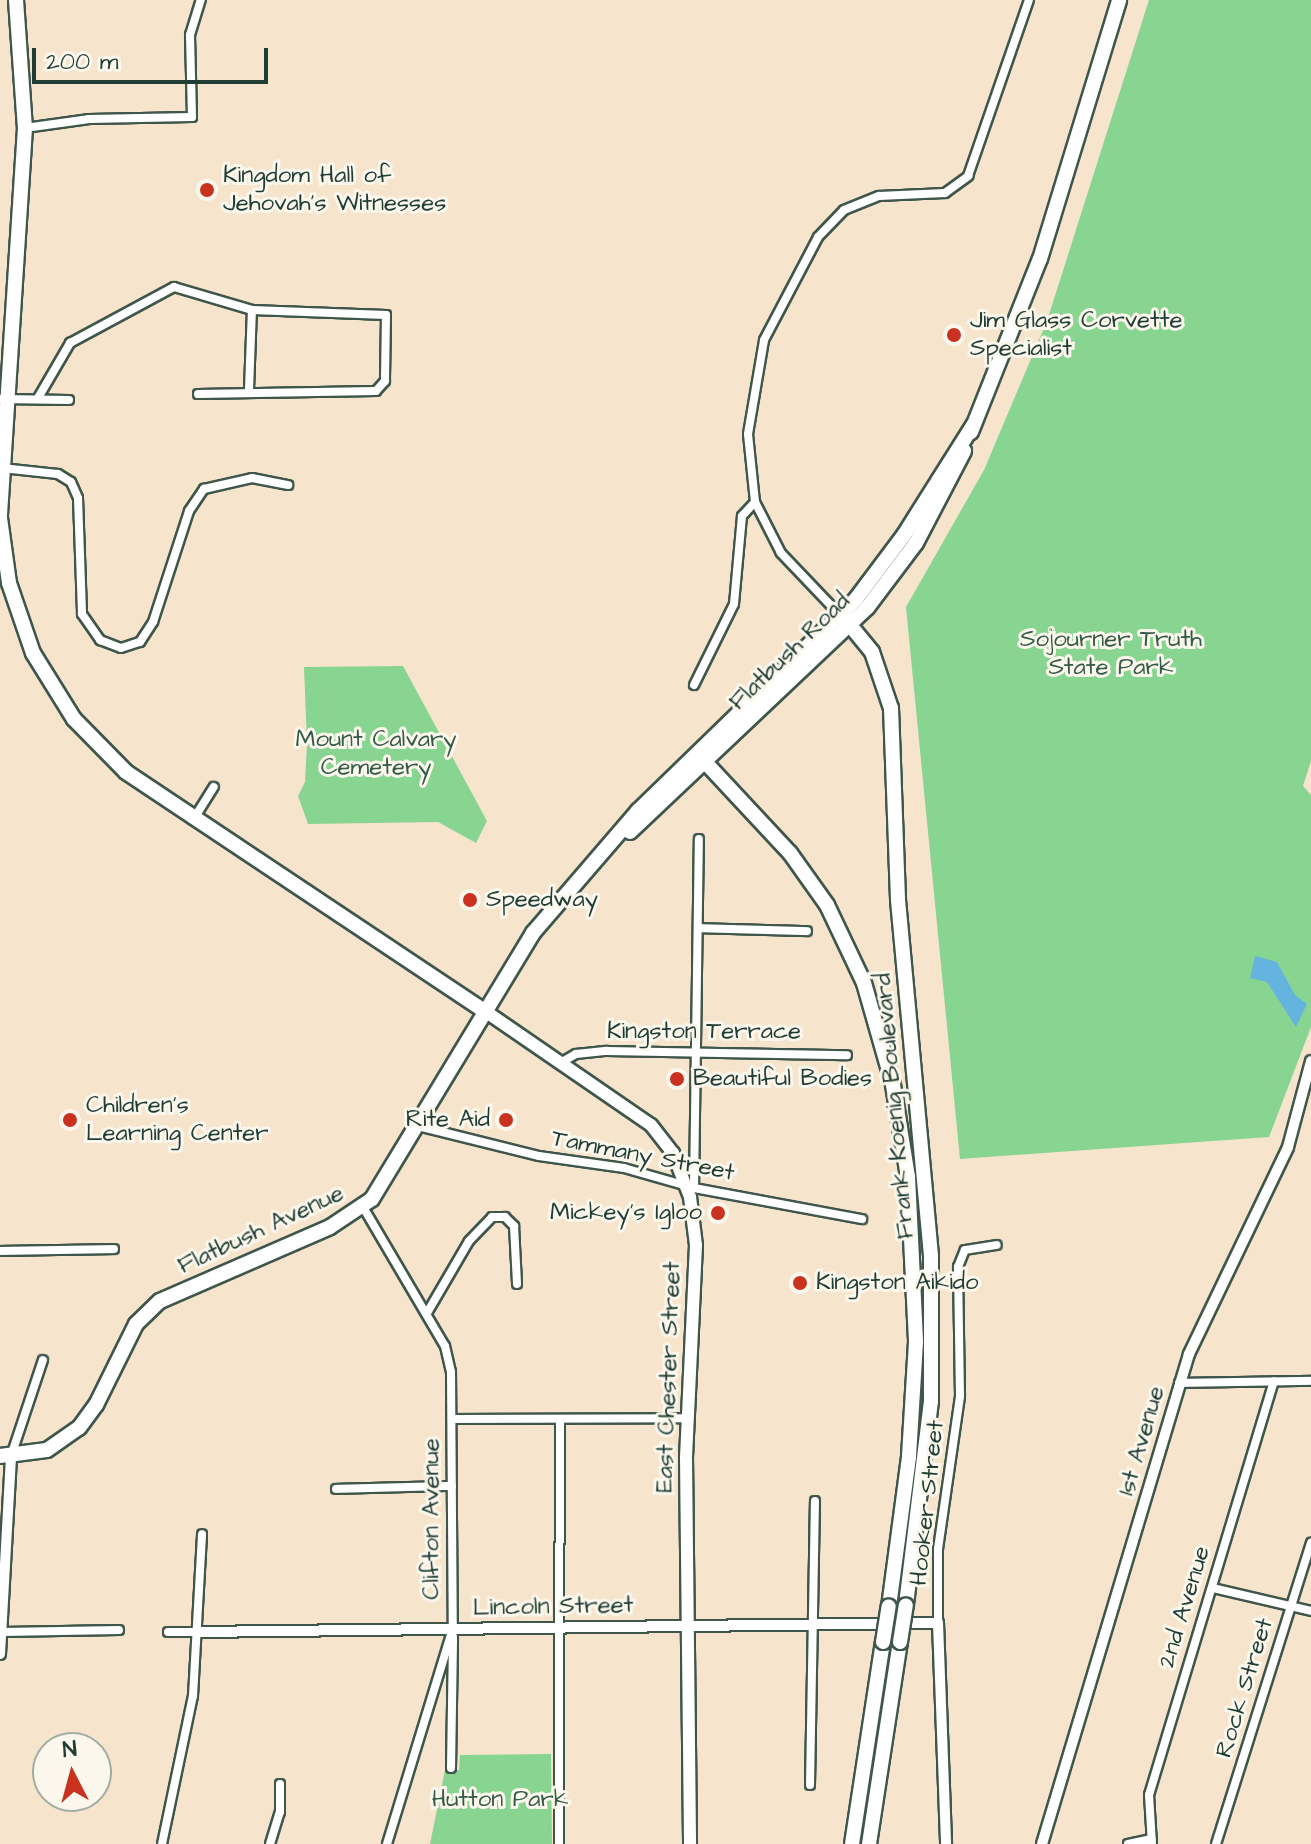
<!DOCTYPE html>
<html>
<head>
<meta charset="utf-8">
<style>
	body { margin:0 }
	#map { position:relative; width:1311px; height:1844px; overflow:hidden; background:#f7e4cd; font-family:"Architects Daughter",sans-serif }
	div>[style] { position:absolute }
	.green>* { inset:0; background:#88d491 }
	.water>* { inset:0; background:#65b4df }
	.roads { filter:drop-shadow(2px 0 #3f564b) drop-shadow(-2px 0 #3f564b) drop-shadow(0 2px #3f564b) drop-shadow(0 -2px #3f564b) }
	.minor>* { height:8px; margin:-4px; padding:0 4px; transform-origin:4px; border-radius:4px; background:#fff }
	.tertiary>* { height:10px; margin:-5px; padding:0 5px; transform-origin:5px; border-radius:5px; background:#fff }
	.secondary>* { height:12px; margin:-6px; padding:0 6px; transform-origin:6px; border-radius:6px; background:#fff }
	.primary>* { height:14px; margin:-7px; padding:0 7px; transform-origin:7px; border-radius:7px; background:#fff }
	.bridges { filter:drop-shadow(2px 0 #3f564b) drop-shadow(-2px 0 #3f564b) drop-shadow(0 2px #3f564b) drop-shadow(0 -2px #3f564b) }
	.primary-bridge>* { height:14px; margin:-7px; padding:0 7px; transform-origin:7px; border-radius:7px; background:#fff }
	.dots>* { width:22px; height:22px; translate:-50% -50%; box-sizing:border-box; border:4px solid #fbf7ec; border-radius:50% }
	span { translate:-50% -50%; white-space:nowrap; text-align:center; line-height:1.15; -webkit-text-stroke:6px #fbf7ec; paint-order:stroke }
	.poi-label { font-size:24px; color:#1f3d34 }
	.left { translate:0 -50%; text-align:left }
	.right { translate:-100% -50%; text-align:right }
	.park-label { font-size:24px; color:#345b47 }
	.street-label { font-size:24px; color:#1f3d34 }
	.north { position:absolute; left:32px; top:1732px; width:80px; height:80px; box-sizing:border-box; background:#fbf7ec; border:2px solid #a3ada2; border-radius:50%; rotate:354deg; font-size:22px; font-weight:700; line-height:32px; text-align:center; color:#1f3d34 }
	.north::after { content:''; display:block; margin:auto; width:28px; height:36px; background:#c8321e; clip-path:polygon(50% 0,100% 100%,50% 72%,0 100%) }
	.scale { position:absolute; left:32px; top:48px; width:236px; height:36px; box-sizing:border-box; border:4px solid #1f3d34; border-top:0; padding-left:10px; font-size:24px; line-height:28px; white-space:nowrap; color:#1f3d34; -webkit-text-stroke:6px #fbf7ec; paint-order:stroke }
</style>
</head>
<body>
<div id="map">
	<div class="green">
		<i style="clip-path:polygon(1149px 0,1311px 0,1311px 761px,1303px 786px,1311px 795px,1311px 1027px,1269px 1137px,960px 1159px,906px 607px,984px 470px,1047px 321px)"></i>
		<i style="clip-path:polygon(403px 666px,487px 821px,476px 843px,438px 822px,308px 824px,298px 796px,305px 782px,307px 744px,304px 667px)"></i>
		<i style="clip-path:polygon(551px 1754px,552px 1844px,430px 1844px,445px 1770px,459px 1770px,460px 1755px)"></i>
	</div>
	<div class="water">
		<i style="clip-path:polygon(1255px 956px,1277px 962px,1295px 995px,1307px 1004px,1296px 1027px,1267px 982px,1250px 978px)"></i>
	</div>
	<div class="roads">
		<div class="minor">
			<i style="left:25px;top:128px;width:65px;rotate:-8deg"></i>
			<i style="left:89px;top:119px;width:103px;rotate:-1.1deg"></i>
			<i style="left:192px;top:117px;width:82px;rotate:-91.4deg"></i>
			<i style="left:190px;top:35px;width:37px;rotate:-73deg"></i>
			<i style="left:249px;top:390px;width:80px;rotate:-87.9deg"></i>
			<i style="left:38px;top:398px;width:64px;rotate:-59.8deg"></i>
			<i style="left:70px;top:343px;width:118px;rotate:-28.3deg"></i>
			<i style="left:174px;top:287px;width:81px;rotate:16.4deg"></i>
			<i style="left:252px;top:310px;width:134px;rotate:2.1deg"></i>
			<i style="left:386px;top:315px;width:66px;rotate:90.9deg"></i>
			<i style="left:385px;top:381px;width:13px;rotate:132deg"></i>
			<i style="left:376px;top:391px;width:178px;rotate:179deg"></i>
			<i style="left:0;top:399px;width:69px;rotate:0.8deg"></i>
			<i style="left:2px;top:468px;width:56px;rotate:6.1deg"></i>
			<i style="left:58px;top:474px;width:15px;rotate:32deg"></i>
			<i style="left:71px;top:482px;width:17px;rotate:66deg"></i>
			<i style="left:78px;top:498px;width:116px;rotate:88deg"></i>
			<i style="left:82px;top:614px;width:32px;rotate:55deg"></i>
			<i style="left:100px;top:640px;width:22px;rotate:21deg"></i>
			<i style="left:121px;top:648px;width:20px;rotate:-18deg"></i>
			<i style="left:140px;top:642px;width:24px;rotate:-57deg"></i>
			<i style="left:153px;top:622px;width:117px;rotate:-72deg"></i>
			<i style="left:189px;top:511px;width:27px;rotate:-56deg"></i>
			<i style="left:204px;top:489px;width:49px;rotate:-12.9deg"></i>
			<i style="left:252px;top:478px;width:37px;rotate:11deg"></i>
			<i style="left:840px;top:615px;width:86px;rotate:-133.6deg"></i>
			<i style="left:781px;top:553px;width:57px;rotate:-117deg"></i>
			<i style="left:755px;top:502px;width:68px;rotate:-95.9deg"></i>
			<i style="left:748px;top:434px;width:95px;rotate:-80.3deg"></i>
			<i style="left:764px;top:340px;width:116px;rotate:-62.3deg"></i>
			<i style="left:818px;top:237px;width:37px;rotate:-46deg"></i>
			<i style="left:844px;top:210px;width:38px;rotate:-22deg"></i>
			<i style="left:879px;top:196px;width:66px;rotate:-2.6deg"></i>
			<i style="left:945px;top:193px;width:29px;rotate:-36deg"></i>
			<i style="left:968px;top:176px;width:186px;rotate:-70.9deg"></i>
			<i style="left:694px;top:685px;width:90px;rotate:-63.7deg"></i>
			<i style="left:734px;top:604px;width:88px;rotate:-84.8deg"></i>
			<i style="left:742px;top:516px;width:19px;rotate:-47deg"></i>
			<i style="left:193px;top:820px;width:39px;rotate:-58deg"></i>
			<i style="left:698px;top:928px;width:109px;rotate:1.6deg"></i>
			<i style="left:562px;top:1062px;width:16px;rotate:-30deg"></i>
			<i style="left:576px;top:1054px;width:31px;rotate:-6deg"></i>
			<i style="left:607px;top:1051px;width:240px;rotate:1deg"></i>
			<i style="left:418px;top:1126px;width:125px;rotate:13.9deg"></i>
			<i style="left:539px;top:1156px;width:86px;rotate:8deg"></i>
			<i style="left:624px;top:1168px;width:73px;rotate:15.9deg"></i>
			<i style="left:694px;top:1188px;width:171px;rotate:10.5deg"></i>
			<i style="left:694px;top:1188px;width:349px;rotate:-89.2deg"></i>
			<i style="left:363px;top:1207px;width:161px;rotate:59.5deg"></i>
			<i style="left:445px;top:1346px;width:27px;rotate:77deg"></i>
			<i style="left:451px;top:1372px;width:256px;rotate:89.6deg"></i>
			<i style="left:453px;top:1628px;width:226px;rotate:107deg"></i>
			<i style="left:0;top:1251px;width:114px;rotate:-1deg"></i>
			<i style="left:427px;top:1313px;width:83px;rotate:-59.7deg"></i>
			<i style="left:469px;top:1241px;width:33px;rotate:-46deg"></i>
			<i style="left:492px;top:1217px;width:13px"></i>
			<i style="left:505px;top:1217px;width:13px;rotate:45deg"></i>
			<i style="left:514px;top:1226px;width:58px;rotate:87deg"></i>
			<i style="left:1179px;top:1383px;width:132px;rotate:-0.9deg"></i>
			<i style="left:452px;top:1419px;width:235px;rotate:-0.2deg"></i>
			<i style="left:11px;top:1456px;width:101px;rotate:-71.6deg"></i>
			<i style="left:336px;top:1489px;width:116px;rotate:-1.5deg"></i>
			<i style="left:1213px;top:1588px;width:101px;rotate:13.2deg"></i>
			<i style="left:938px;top:1623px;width:74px;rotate:-90deg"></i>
			<i style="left:938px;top:1549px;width:155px;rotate:-81.8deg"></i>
			<i style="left:960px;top:1396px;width:129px;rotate:-90.9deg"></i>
			<i style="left:958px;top:1267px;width:18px;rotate:-68deg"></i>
			<i style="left:965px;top:1250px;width:32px;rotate:-9deg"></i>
			<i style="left:2px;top:1632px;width:117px;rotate:-1deg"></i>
			<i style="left:168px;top:1632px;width:29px"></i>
			<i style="left:451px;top:1768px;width:131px;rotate:-89.1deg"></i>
			<i style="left:810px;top:1785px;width:284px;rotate:-89deg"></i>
			<i style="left:162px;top:1844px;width:151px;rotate:-78.2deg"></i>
			<i style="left:193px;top:1696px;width:162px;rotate:-86.8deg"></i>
			<i style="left:270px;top:1844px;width:34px;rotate:-73deg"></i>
			<i style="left:280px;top:1812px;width:28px;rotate:-90deg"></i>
			<i style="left:559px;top:1844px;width:423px;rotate:-89.9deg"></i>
			<i style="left:1128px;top:1844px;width:24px;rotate:-12deg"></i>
			<i style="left:1152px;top:1844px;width:49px;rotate:-93.5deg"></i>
			<i style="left:1149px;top:1795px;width:432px;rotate:-73.2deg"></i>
			<i style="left:1216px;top:1844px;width:316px;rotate:-72.5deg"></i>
		</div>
		<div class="tertiary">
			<i style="left:197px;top:1632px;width:741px;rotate:-0.7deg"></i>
			<i style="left:938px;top:1623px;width:221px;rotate:87.9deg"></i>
			<i style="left:0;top:1654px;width:198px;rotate:-86.8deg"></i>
			<i style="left:1042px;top:1844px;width:512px;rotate:-73.3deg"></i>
			<i style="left:1189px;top:1354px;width:229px;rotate:-64.4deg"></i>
			<i style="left:1288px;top:1147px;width:89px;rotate:-75deg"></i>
		</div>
		<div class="secondary">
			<i style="left:485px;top:1011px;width:201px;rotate:34.5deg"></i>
			<i style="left:651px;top:1125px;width:36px;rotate:52deg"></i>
			<i style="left:673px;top:1153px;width:47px;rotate:68.9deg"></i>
			<i style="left:690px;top:1197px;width:48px;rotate:82.9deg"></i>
			<i style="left:696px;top:1245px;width:212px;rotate:92.7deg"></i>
			<i style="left:686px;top:1457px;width:387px;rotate:89.4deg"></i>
		</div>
		<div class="primary">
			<i style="left:16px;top:0;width:128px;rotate:86deg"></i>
			<i style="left:25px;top:128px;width:391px;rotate:93.7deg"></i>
			<i style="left:0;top:518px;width:66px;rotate:82.1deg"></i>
			<i style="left:9px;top:583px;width:74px;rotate:71.1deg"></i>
			<i style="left:33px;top:653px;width:78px;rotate:58.2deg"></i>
			<i style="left:74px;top:719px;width:74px;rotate:45.5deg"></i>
			<i style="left:126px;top:772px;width:431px;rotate:33.7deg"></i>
			<i style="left:971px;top:432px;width:186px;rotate:-68.3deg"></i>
			<i style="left:1040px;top:259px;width:271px;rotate:-73deg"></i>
			<i style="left:845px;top:619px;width:43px;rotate:50.7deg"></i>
			<i style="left:872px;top:652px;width:59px;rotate:71.3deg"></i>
			<i style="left:891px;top:708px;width:192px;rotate:87.9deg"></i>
			<i style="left:898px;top:900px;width:358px;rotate:84.7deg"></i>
			<i style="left:931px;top:1256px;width:145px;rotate:90deg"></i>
			<i style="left:931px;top:1401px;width:206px;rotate:97deg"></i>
			<i style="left:706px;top:763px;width:123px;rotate:47deg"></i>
			<i style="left:790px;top:853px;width:64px;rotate:54.6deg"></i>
			<i style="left:827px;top:905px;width:86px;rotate:64.6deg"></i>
			<i style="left:864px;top:983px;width:106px;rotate:74.1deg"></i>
			<i style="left:893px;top:1085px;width:93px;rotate:80.7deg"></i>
			<i style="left:908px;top:1177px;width:165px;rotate:87.2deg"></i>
			<i style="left:916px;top:1342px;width:115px;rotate:93.5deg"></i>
			<i style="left:909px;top:1457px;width:150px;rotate:97.6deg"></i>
			<i style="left:630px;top:832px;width:326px;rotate:-43.4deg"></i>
			<i style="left:867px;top:608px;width:81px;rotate:-53deg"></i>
			<i style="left:916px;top:543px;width:104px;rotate:-62.4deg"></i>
			<i style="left:0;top:1456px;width:47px;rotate:-7.3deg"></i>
			<i style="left:47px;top:1450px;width:39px;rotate:-35deg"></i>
			<i style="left:79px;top:1428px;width:29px;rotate:-54deg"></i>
			<i style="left:96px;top:1405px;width:90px;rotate:-63.7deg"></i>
			<i style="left:136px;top:1324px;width:33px;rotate:-44deg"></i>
			<i style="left:160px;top:1301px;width:185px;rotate:-23.5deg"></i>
			<i style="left:330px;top:1227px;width:50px;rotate:-33.7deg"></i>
			<i style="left:372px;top:1199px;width:311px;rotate:-58.8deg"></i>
			<i style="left:533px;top:933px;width:161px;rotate:-49.3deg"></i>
			<i style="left:638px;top:811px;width:304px;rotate:-44.2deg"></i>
			<i style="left:856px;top:599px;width:80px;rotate:-53.1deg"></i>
			<i style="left:904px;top:535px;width:131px;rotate:-57.8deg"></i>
			<i style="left:852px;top:1844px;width:204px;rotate:-81.3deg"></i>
			<i style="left:869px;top:1844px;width:204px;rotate:-81.3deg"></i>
		</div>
	</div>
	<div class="bridges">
		<div class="primary-bridge">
			<i style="left:883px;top:1642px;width:36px;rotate:-81deg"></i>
			<i style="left:900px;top:1642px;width:37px;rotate:-81deg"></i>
		</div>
	</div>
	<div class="dots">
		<i style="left:207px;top:190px;background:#c8321e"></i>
		<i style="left:954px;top:335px;background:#c8321e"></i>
		<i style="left:470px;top:900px;background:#c8321e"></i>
		<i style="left:677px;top:1079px;background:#c8321e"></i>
		<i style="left:70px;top:1120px;background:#c8321e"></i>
		<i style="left:506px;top:1120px;background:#c8321e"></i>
		<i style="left:718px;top:1213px;background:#c8321e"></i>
		<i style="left:800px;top:1283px;background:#c8321e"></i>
	</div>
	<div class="poi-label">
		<span class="left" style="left:223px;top:190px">Kingdom Hall of<br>Jehovah's Witnesses</span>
		<span class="left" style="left:970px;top:335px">Jim Glass Corvette<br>Specialist</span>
		<span class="left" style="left:486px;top:900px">Speedway</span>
		<span class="left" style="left:693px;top:1079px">Beautiful Bodies</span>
		<span class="left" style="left:86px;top:1120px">Children's<br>Learning Center</span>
		<span class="right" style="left:490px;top:1120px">Rite Aid</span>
		<span class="right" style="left:702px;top:1213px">Mickey's Igloo</span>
		<span class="left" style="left:816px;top:1283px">Kingston Aikido</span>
	</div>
	<div class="park-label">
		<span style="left:1111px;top:654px">Sojourner Truth<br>State Park</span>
		<span style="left:376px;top:754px">Mount Calvary<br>Cemetery</span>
		<span style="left:500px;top:1800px">Hutton Park</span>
	</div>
	<div class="street-label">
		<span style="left:790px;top:652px;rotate:-44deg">Flatbush Road</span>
		<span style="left:704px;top:1032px">Kingston Terrace</span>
		<span style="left:895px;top:1106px;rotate:-95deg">Frank Koenig Boulevard</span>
		<span style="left:643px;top:1156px;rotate:11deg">Tammany Street</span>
		<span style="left:261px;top:1230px;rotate:-25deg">Flatbush Avenue</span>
		<span style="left:669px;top:1377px;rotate:-88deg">East Chester Street</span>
		<span style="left:1142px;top:1441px;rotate:-74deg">1st Avenue</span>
		<span style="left:928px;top:1503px;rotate:-84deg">Hooker Street</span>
		<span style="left:432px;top:1519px;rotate:-90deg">Clifton Avenue</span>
		<span style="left:553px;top:1607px;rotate:-1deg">Lincoln Street</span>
		<span style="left:1185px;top:1607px;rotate:-73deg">2nd Avenue</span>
		<span style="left:1245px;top:1688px;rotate:-73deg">Rock Street</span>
	</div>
	<div class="north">N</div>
	<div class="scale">200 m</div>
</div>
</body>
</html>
